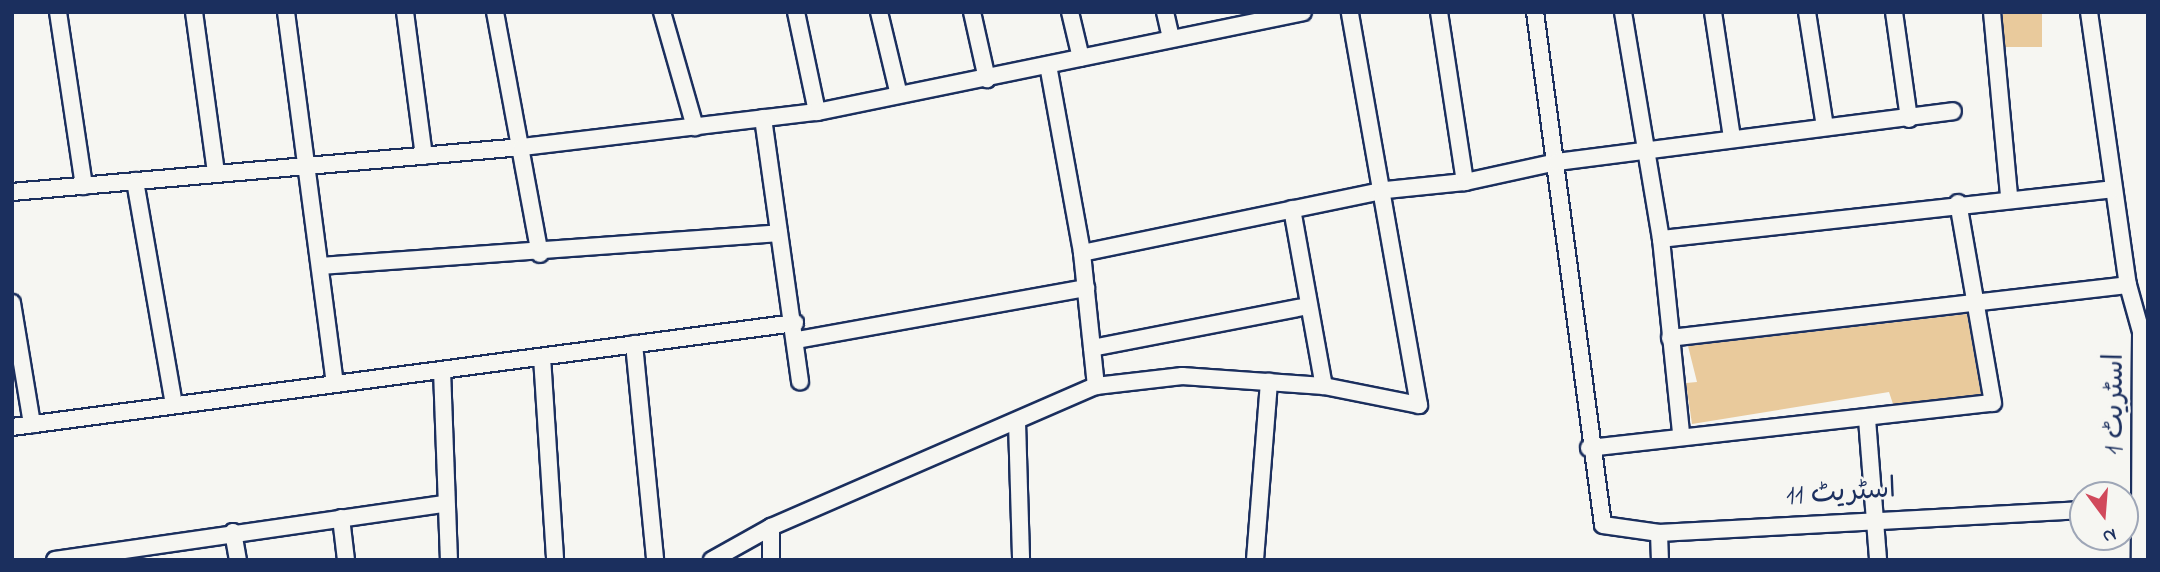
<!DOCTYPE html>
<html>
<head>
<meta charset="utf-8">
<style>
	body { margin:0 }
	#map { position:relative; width:2160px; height:572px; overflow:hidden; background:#f6f6f2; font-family:"Indie Flower","Playpen Sans Arabic",sans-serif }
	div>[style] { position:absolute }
	.building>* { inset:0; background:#e9ca9c; transform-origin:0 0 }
	.roads { filter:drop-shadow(2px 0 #1b2f5e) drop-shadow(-2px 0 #1b2f5e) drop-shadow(0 2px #1b2f5e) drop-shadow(0 -2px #1b2f5e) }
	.minor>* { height:16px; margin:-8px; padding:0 8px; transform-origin:8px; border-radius:8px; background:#f6f6f2 }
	span { translate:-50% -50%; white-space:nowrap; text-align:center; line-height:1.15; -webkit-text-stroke:5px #f6f6f2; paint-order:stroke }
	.street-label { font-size:28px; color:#1b2f5e }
	.frame { position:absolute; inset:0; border:14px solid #1b2f5e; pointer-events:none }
	.north { position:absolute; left:2069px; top:481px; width:70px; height:70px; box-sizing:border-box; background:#f6f6f2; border:2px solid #9ea6b7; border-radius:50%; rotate:164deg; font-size:19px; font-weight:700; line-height:28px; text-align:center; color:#1b2f5e }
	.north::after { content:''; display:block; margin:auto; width:24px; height:32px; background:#d1495b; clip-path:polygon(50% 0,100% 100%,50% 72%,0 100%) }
</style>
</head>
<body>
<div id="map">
	<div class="building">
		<i style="left:2003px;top:12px;width:39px;height:35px"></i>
		<i style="clip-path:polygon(1967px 314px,1981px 394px,1893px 404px,1889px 392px,1692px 424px,1686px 383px,1697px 382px,1688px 346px)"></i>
	</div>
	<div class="roads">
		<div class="minor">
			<i style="left:58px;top:12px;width:176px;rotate:81.5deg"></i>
			<i style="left:194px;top:12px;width:162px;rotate:82.2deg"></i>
			<i style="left:286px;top:12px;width:375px;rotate:82.5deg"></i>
			<i style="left:405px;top:12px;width:145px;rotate:82.5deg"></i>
			<i style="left:495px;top:12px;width:246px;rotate:79.5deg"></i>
			<i style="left:662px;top:12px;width:120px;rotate:74deg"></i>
			<i style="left:796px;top:12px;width:102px;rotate:78.1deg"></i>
			<i style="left:879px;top:12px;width:85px;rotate:76.5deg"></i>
			<i style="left:972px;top:12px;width:69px;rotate:77.4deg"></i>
			<i style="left:1070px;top:12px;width:47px;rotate:76.6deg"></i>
			<i style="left:1165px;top:12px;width:26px;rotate:77deg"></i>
			<i style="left:1439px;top:12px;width:172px;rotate:81.3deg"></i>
			<i style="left:1535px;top:12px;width:517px;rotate:82.45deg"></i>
			<i style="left:1603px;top:525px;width:57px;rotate:8.1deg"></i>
			<i style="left:1659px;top:533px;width:425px;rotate:-3.1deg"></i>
			<i style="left:1623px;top:12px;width:230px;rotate:80.5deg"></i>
			<i style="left:1661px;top:239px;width:196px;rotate:84.1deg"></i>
			<i style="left:1713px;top:12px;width:127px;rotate:81.4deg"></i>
			<i style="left:1807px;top:12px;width:116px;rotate:81.1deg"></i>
			<i style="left:1894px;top:12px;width:108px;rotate:82deg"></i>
			<i style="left:1992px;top:12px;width:185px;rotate:84.7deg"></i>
			<i style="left:2089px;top:12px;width:276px;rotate:81.9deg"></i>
			<i style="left:2128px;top:285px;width:49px;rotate:74.5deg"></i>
			<i style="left:2141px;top:332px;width:228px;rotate:90.3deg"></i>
			<i style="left:1048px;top:65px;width:191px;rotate:79.7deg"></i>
			<i style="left:1082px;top:253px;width:310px;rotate:-11.7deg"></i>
			<i style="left:1386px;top:190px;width:79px;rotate:-5.8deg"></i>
			<i style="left:1465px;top:182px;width:94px;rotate:-12.3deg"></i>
			<i style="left:1557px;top:162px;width:399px;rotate:-7.3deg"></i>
			<i style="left:763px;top:118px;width:266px;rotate:82deg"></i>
			<i style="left:135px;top:181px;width:227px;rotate:80.1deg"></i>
			<i style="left:12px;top:192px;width:512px;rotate:-5.04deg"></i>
			<i style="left:522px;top:147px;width:297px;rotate:-6.8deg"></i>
			<i style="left:817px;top:112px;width:496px;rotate:-11.6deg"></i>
			<i style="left:1292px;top:209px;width:180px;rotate:79.8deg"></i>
			<i style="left:1661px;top:239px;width:455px;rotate:-6.3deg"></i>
			<i style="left:1082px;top:253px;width:134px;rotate:84deg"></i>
			<i style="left:321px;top:266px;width:459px;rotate:-4.1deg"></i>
			<i style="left:12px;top:303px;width:123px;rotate:80.6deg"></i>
			<i style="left:1670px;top:338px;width:461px;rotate:-6.6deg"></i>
			<i style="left:797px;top:340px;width:294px;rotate:-10.2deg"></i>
			<i style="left:634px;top:344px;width:217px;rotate:84.4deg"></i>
			<i style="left:1092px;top:348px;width:221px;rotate:-11deg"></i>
			<i style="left:542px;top:357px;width:203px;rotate:86.3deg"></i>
			<i style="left:442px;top:370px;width:190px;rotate:87.9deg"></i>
			<i style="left:1867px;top:419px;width:141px;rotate:85.5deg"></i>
			<i style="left:1017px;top:422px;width:138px;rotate:88.3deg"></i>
			<i style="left:12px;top:427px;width:790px;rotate:-7.57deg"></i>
			<i style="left:1589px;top:448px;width:406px;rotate:-6.4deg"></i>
			<i style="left:1993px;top:403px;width:203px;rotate:-99.9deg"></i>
			<i style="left:2125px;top:508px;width:18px"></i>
			<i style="left:341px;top:518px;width:42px;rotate:83.2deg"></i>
			<i style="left:233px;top:532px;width:28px;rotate:80deg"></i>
			<i style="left:1659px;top:533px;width:27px;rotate:88deg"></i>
			<i style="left:55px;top:560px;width:393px;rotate:-8.2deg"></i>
			<i style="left:712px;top:560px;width:68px;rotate:-29.2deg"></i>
			<i style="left:771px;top:527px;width:354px;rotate:-23.5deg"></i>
			<i style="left:1096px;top:386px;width:87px;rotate:-6.6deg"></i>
			<i style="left:1182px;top:376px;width:142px;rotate:4deg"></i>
			<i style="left:1324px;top:386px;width:97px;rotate:11.3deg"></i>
			<i style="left:1419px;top:405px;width:399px;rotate:-100deg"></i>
			<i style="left:771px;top:560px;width:33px;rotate:-90deg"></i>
			<i style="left:1255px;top:560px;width:179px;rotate:-85.5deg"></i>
		</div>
	</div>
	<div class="street-label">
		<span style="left:2116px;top:404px;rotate:-90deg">اسٹریٹ 1</span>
		<span style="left:1841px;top:494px;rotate:-4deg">اسٹریٹ 11</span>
	</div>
	<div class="frame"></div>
	<div class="north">N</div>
</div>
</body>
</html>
